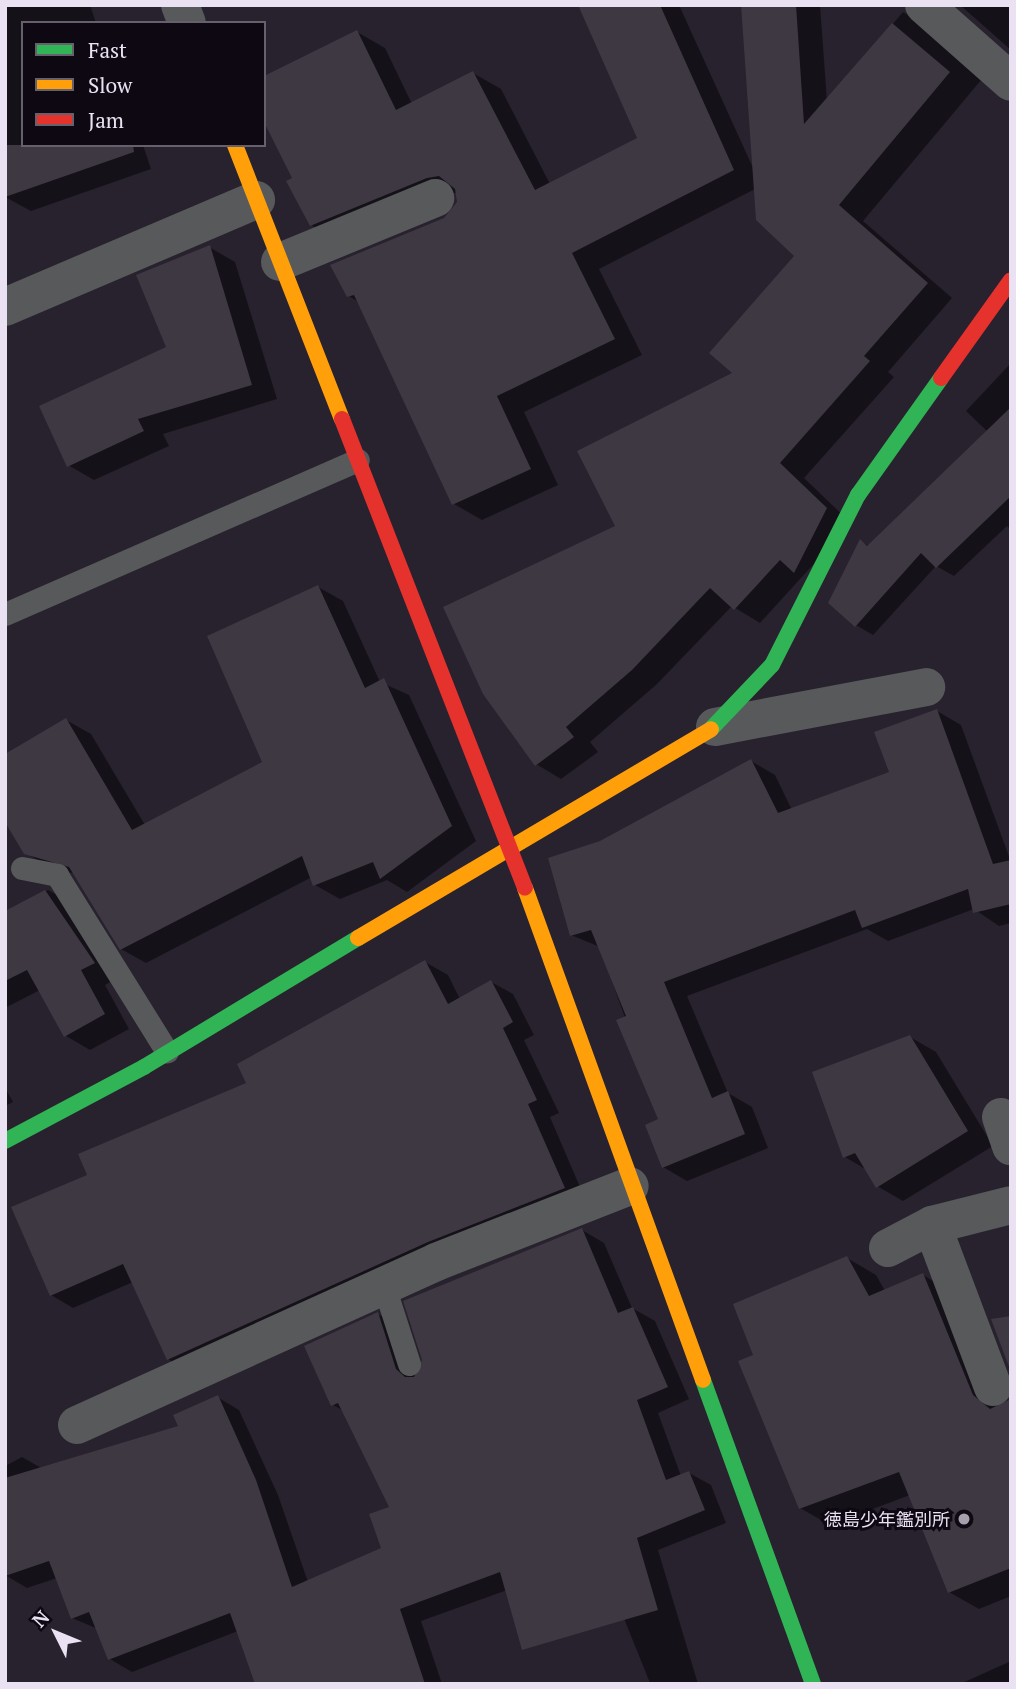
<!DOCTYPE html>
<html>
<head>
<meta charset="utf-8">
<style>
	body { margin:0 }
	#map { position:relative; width:1016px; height:1689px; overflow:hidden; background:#28212e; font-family:"PT Serif","Noto Sans JP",serif }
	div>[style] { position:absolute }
	.shadow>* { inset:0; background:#0007 }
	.building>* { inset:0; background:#3e3843 }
	.lane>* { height:23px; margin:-11.5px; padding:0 11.5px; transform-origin:11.5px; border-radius:11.5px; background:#57595a }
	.street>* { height:38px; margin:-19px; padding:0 19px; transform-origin:19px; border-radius:19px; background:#57595a }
	.fast>* { height:16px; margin:-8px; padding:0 8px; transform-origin:8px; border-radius:8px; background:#30b455 }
	.slow>* { height:16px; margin:-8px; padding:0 8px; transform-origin:8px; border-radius:8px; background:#ff9f0a }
	.jam>* { height:16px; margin:-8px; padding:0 8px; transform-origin:8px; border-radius:8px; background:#e5322d }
	.dots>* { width:19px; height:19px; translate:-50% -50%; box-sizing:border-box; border:4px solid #0e0813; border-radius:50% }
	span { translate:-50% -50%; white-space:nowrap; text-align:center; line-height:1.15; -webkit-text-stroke:6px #0e0813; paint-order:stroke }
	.poi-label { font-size:18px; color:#eae1f2 }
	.right { translate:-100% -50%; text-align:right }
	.frame { position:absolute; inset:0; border:7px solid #eae1f2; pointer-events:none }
	.legend { position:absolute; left:21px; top:21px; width:245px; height:126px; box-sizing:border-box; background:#0e0813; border:2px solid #665f6c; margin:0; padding:9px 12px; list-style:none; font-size:21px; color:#eae1f2 }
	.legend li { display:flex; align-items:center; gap:14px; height:35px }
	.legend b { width:35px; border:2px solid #665f6c }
	.north { position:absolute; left:21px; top:1598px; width:70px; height:70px; -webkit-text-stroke:5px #0e0813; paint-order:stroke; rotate:313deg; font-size:19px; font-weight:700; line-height:28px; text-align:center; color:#eae1f2 }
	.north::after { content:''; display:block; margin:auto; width:24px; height:32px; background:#eae1f2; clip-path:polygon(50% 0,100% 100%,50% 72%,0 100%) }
</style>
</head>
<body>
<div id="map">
	<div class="shadow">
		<i style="clip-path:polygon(5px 5px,90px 5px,96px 23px,23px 23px,23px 145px,143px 145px,151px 169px,31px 211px,5px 197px)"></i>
		<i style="clip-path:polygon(580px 5px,679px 5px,754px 170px,742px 5px,820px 5px,827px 101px,903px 12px,929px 27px,982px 79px,863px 221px,952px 298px,888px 372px,894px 377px,804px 478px,851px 523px,760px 623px,732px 606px,657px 684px,590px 742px,598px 752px,561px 779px,536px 764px,617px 527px,735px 374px,797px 256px,755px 189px,599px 269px,642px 355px,524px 412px,558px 485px,482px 520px,454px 504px,360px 303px,349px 296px,445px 219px,458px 202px,457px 192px,339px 241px,311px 225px,294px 179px,357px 32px,385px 48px,412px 104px,473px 73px,501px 89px,550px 184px,640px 139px)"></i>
		<i style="clip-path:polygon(960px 5px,1011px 5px,1011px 50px)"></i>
		<i style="clip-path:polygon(209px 247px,235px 262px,277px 399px,163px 434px,169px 446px,94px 480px,68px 465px,168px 348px)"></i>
		<i style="clip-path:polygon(1011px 363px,1011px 530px,1007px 526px,954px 576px,936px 566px,873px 635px,856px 625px,861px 542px,869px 546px,988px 432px,966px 411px)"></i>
		<i style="clip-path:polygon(318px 587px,343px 601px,380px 682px,409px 695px,476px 841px,407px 892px,387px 880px,340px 899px,315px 885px,312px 877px,146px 963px,121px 949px,73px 873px,51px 868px,26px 853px,66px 720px,91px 734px,145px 825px,264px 763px)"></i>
		<i style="clip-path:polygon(937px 711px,961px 725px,1011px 862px,1011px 923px,999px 926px,974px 909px,888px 941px,867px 929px,687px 996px,728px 1093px,752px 1107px,768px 1148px,687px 1181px,663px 1167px,661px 1120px,600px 947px,571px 935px,601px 842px,751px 761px,775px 775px,792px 810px,891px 773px)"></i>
		<i style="clip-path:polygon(48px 890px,73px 904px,119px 977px,105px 985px,129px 1029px,90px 1050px,66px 1036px,40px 990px,5px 1008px,5px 913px)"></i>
		<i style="clip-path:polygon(425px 962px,448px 975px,460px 999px,491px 982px,513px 994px,534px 1035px,524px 1040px,559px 1113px,550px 1117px,586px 1201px,190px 1372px,168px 1359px,133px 1282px,73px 1308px,51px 1295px,89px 1176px,248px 1083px)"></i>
		<i style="clip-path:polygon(910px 1037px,936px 1052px,993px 1146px,903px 1201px,877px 1186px,867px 1170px,845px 1157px)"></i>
		<i style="clip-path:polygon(5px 1088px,13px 1102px,5px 1106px)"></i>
		<i style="clip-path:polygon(582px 1230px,604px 1243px,632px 1308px,655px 1321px,689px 1399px,658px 1413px,681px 1476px,689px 1473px,711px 1485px,726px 1523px,658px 1550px,698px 1684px,650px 1683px,604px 1569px,510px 1589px,421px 1621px,442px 1684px,257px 1684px,238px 1631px,132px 1672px,110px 1659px,98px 1629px,72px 1618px,57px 1578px,27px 1588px,5px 1575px,5px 1466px,22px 1457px,43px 1469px,180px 1427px,217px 1397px,239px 1410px,278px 1495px,308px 1582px,383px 1549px,392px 1508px,344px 1411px,333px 1405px,378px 1314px,400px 1327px,416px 1377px)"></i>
		<i style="clip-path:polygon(847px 1258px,876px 1275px,885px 1291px,923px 1275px,952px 1292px,1000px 1409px,1011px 1402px,1011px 1596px,979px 1609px,949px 1592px,910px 1495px,830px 1525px,800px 1508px,755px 1356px)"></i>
		<i style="clip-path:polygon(1011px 1661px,1011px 1684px,960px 1684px)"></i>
	</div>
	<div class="building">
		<i style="clip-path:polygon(578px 5px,660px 5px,734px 170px,572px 253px,615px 339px,497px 396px,531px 469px,452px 505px,354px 295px,347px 297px,330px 265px,444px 218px,457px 202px,455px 189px,439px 176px,427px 178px,310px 226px,286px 181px,292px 178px,264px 122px,264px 76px,357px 30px,396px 110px,473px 71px,535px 190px,637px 138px)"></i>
		<i style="clip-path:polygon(741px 5px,796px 5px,804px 124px,892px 23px,950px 72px,839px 205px,928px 283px,864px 356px,870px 361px,780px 463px,827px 508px,794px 573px,780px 560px,734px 610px,710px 588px,632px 670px,566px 727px,574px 737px,535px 766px,483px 694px,443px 607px,615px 526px,577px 451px,732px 373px,709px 353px,794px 256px,756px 220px)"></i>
		<i style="clip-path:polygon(5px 145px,133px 145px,134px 152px,5px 197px)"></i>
		<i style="clip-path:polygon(210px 245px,252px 385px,138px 419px,144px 431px,67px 467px,39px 406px,166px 347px,136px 275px)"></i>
		<i style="clip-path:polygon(1011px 407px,1011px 496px,936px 568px,921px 553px,855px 627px,828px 603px,860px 539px,867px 546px)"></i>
		<i style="clip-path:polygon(318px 585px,365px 688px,384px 678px,452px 826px,380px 879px,373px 862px,313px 886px,302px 856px,120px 950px,69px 867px,24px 854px,5px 822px,5px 754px,66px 718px,132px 830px,262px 762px,207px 636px)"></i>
		<i style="clip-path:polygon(937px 709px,993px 864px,1011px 860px,1011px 904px,973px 913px,968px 889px,862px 928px,855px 910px,664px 982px,712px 1098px,728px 1091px,745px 1134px,662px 1168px,645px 1125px,658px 1119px,616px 1020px,626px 1016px,591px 930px,570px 936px,548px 858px,600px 841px,751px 759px,778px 813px,889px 772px,874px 732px)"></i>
		<i style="clip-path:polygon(43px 887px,95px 963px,81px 970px,105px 1014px,64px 1037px,27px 970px,5px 981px,5px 911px,45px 890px)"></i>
		<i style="clip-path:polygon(425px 960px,448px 1004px,491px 980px,513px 1022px,503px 1028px,537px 1100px,528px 1104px,565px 1188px,428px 1242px,167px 1360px,123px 1264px,50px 1296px,11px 1207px,87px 1175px,78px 1154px,246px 1083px,237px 1064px)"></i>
		<i style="clip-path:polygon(910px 1035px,968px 1131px,876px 1188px,855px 1153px,843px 1158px,812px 1072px)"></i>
		<i style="clip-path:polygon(582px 1228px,618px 1313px,633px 1307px,668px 1387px,637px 1400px,666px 1480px,689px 1471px,705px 1510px,637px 1538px,658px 1610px,522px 1650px,500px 1572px,400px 1609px,425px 1684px,255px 1684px,230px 1613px,108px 1660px,89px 1612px,71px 1619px,49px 1561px,5px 1576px,5px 1478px,178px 1426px,173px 1415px,218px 1395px,256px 1480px,292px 1587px,381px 1548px,369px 1514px,389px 1507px,338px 1403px,331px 1406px,304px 1346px,378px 1312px,396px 1369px,405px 1377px,414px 1377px,422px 1360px,403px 1301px)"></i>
		<i style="clip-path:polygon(847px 1256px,869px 1296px,923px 1273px,973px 1395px,990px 1409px,1011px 1399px,1011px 1568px,948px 1593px,899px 1472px,799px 1509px,738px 1361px,753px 1355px,733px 1304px)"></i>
		<i style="clip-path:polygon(1011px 1316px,1011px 1372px,991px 1319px)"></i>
	</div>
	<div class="lane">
		<i style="left:5px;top:614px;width:385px;rotate:-23.6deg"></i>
		<i style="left:22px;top:868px;width:36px;rotate:11deg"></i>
		<i style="left:57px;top:875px;width:208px;rotate:58.1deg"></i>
		<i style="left:384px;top:1286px;width:82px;rotate:72.2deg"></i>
	</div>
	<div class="street">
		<i style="left:180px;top:5px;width:19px;rotate:69deg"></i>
		<i style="left:924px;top:5px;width:116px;rotate:41.5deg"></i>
		<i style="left:280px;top:262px;width:168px;rotate:-22.4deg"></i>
		<i style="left:5px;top:307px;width:273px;rotate:-23.1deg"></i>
		<i style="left:715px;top:727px;width:215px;rotate:-10.7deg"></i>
		<i style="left:1001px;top:1117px;width:31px;rotate:71deg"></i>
		<i style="left:932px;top:1225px;width:173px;rotate:69.4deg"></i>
		<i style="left:888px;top:1248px;width:50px;rotate:-27.6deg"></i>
		<i style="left:932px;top:1225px;width:81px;rotate:-14.2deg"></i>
		<i style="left:77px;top:1425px;width:394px;rotate:-24.4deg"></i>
		<i style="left:436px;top:1262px;width:208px;rotate:-21.4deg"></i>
	</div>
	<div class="fast">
		<i style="left:711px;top:729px;width:88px;rotate:-46.4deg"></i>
		<i style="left:772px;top:665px;width:191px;rotate:-63.2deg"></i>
		<i style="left:858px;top:495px;width:143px;rotate:-54.6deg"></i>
		<i style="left:5px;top:1141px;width:157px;rotate:-28deg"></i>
		<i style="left:144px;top:1067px;width:250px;rotate:-31.1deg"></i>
		<i style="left:703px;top:1380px;width:323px;rotate:70.1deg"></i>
	</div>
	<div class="slow">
		<i style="left:235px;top:145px;width:294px;rotate:68.7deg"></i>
		<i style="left:525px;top:888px;width:523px;rotate:70.11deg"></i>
		<i style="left:358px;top:938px;width:410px;rotate:-30.6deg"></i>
	</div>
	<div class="jam">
		<i style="left:941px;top:378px;width:120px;rotate:-54.5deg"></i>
		<i style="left:342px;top:419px;width:503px;rotate:68.68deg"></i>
	</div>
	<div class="dots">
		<i style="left:964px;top:1519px;background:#a69ead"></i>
	</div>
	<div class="poi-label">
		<span class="right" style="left:950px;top:1519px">徳島少年鑑別所</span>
	</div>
	<div class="frame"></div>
	<ul class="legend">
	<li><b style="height:9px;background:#30b455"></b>Fast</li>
	<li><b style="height:9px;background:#ff9f0a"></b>Slow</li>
	<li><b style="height:9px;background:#e5322d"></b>Jam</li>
	</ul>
	<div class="north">N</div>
</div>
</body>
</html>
